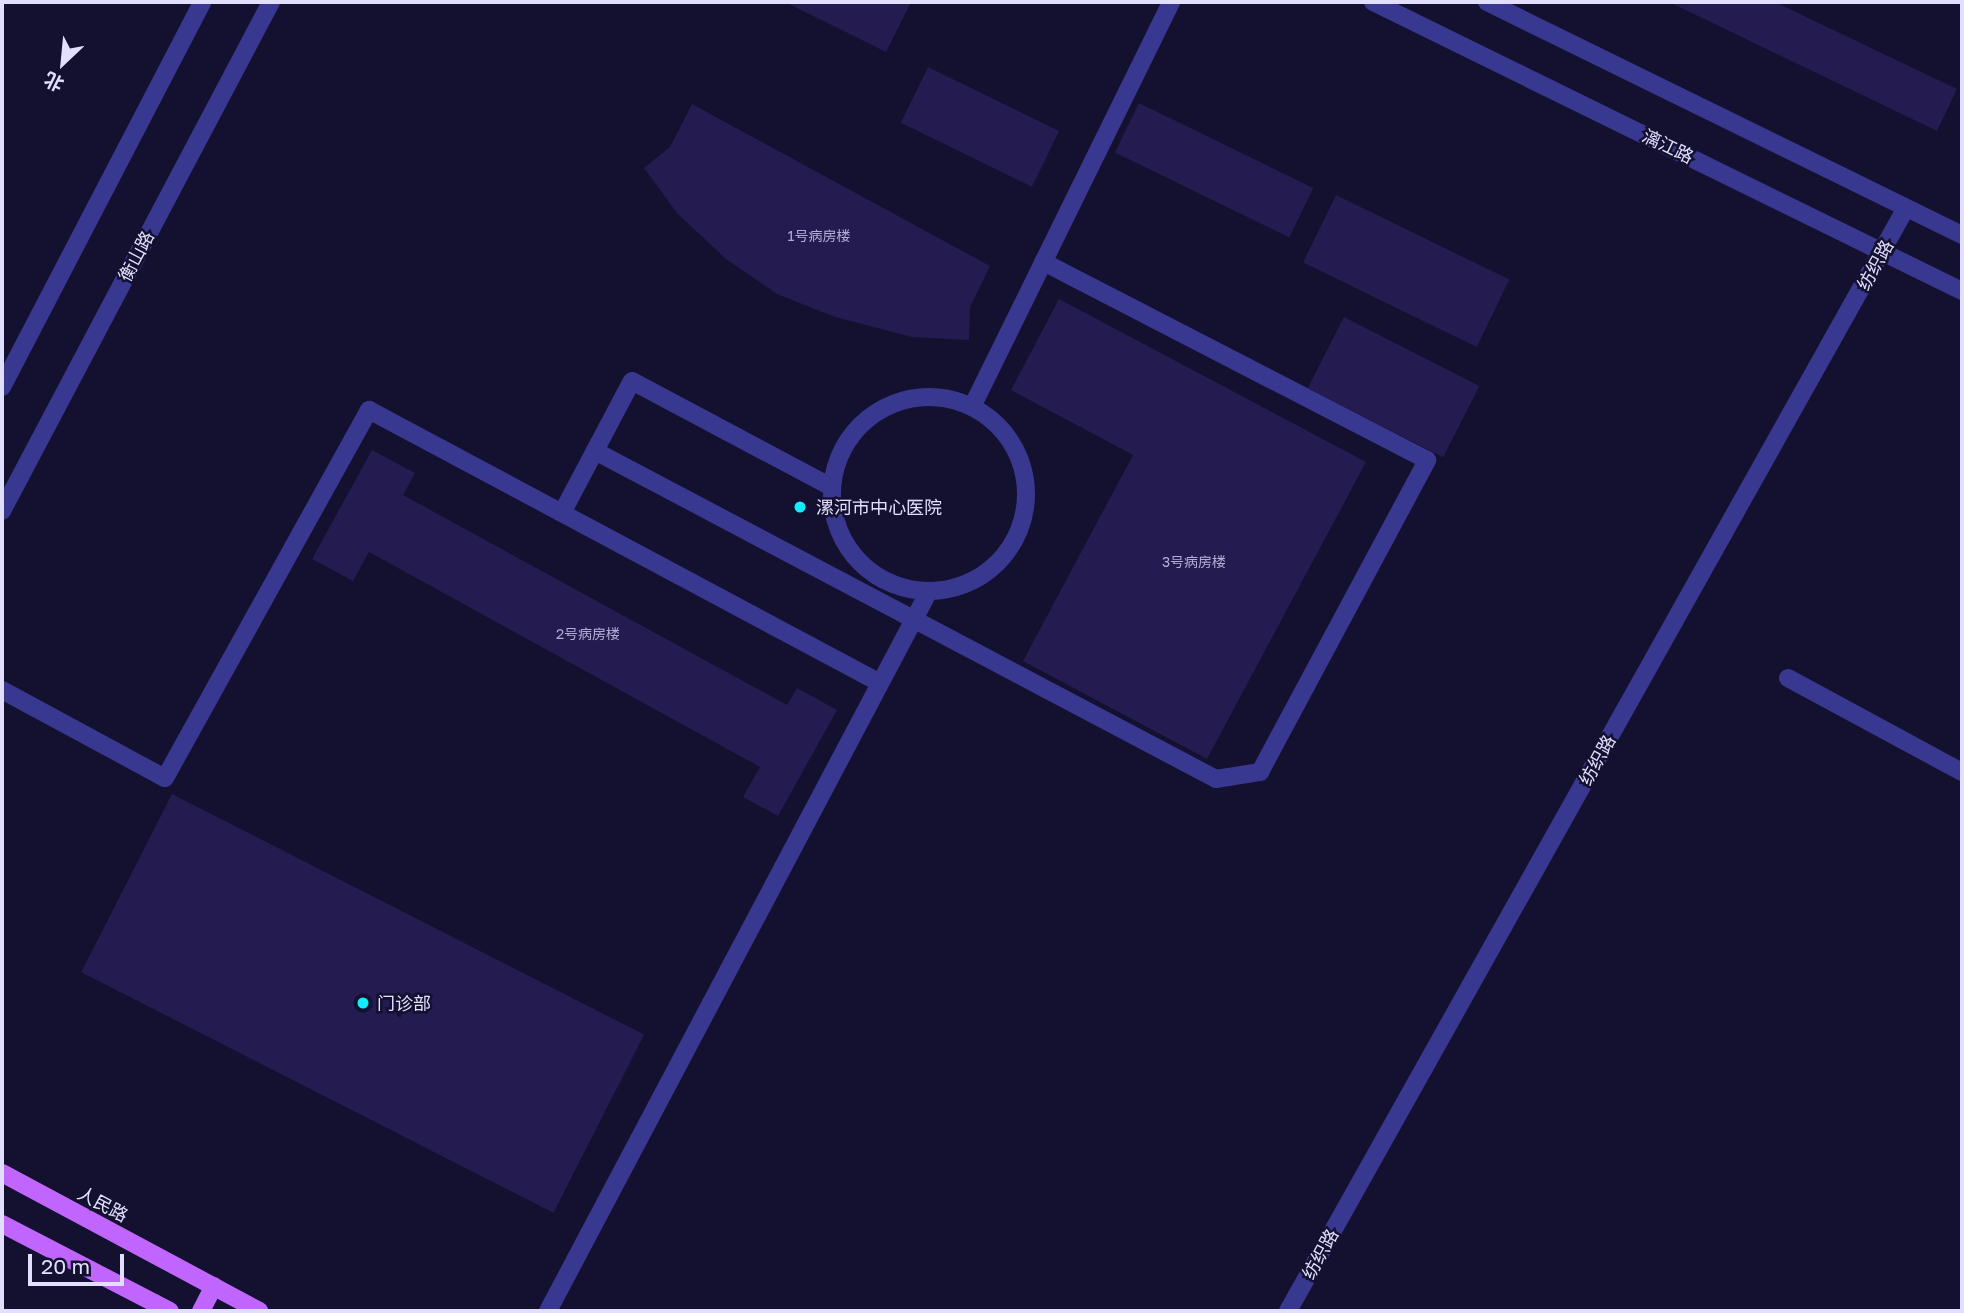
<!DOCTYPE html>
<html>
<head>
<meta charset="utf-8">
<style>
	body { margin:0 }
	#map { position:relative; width:1964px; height:1313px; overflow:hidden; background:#14102f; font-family:"Golos Text","Noto Sans SC",sans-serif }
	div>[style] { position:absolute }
	.building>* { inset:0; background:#241b51; transform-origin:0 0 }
	.minor>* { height:18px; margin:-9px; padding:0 9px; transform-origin:9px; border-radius:9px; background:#383891 }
	.minor>.ring { margin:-9px; padding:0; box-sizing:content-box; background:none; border:18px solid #383891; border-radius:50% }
	.major>* { height:18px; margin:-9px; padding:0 9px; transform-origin:9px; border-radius:9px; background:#c065ff }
	.dots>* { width:19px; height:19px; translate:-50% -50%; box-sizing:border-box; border:4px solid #14102f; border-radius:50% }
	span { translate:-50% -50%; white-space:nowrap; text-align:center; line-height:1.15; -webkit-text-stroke:5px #14102f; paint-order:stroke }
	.number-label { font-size:14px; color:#b2add4 }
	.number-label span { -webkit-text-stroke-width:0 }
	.street-label { font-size:18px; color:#e1deff }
	.poi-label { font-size:18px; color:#e1deff }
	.left { translate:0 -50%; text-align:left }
	.frame { position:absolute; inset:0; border:4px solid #e1deff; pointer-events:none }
	.north { position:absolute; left:28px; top:28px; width:70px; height:70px; -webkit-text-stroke:5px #14102f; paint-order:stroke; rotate:206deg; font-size:19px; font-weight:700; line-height:28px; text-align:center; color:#e1deff }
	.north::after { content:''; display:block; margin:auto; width:24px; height:32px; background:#e1deff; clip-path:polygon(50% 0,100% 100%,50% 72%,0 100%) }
	.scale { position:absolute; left:28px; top:1254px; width:96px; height:32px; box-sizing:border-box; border:4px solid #e1deff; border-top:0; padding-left:9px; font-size:21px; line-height:24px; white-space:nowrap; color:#e1deff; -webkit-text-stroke:5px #14102f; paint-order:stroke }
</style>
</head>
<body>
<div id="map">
	<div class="building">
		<i style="clip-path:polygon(785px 2px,911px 2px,886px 52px)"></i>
		<i style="clip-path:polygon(1669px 2px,1775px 2px,1957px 89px,1937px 131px)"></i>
		<i style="left:928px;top:67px;width:146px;height:62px;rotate:26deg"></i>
		<i style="left:1139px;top:103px;width:194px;height:55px;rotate:26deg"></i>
		<i style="clip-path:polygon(692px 104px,990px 266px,970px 307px,969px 340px,912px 337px,835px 317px,777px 294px,726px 259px,677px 213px,644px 168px,670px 147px)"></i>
		<i style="left:1336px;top:195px;width:193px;height:75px;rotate:26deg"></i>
		<i style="clip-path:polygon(1059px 299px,1366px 462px,1207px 759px,1023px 661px,1133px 455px,1011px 390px)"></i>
		<i style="left:1344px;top:317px;width:152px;height:80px;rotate:27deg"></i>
		<i style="clip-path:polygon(372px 450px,415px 473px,403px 495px,787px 705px,797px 688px,837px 710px,778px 816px,743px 797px,760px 767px,369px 552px,353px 581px,312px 559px)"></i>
		<i style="left:172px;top:794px;width:530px;height:200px;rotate:27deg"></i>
	</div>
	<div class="minor">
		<i style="left:1373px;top:2px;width:656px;rotate:26.14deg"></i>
		<i style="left:1487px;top:2px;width:529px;rotate:26.13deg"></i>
		<i style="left:2px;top:387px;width:434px;rotate:-62.5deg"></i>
		<i class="ring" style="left:832px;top:397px;width:176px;height:176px"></i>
		<i style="left:972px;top:407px;width:451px;rotate:-63.8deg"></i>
		<i style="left:595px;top:451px;width:702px;rotate:27.84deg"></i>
		<i style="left:1216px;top:779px;width:45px;rotate:-9deg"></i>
		<i style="left:1260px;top:772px;width:354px;rotate:-61.8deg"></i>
		<i style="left:1427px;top:460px;width:432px;rotate:-152.7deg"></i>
		<i style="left:2px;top:511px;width:576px;rotate:-62.14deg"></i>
		<i style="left:562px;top:513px;width:149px;rotate:-62.1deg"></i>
		<i style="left:632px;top:381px;width:225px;rotate:28deg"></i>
		<i style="left:1788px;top:678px;width:198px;rotate:28.4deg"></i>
		<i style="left:2px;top:690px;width:185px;rotate:28.4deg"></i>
		<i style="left:165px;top:778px;width:421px;rotate:-61deg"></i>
		<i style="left:369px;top:410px;width:579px;rotate:28.11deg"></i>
		<i style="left:548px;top:1311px;width:815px;rotate:-62.11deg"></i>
		<i style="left:1288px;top:1311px;width:1264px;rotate:-60.74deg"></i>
	</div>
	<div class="major">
		<i style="left:2px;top:1173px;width:292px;rotate:28.2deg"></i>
		<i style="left:2px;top:1224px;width:189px;rotate:27.4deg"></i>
		<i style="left:201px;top:1311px;width:28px;rotate:-63deg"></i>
	</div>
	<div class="dots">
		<i style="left:800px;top:507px;background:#0af0ff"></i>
		<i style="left:363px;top:1003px;background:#0af0ff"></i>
	</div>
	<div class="number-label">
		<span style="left:819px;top:236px">1号病房楼</span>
		<span style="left:1194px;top:562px">3号病房楼</span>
		<span style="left:588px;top:634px">2号病房楼</span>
	</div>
	<div class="street-label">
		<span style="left:1668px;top:146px;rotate:26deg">漓江路</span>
		<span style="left:136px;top:256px;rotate:-62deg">衡山路</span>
		<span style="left:1875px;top:265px;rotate:-61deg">纺织路</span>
		<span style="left:1597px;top:760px;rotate:-61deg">纺织路</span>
		<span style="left:103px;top:1204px;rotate:28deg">人民路</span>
		<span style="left:1320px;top:1254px;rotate:-61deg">纺织路</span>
	</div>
	<div class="poi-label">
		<span class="left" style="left:816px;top:507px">漯河市中心医院</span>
		<span class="left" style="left:377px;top:1003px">门诊部</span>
	</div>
	<div class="frame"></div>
	<div class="north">北</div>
	<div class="scale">20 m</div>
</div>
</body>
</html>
